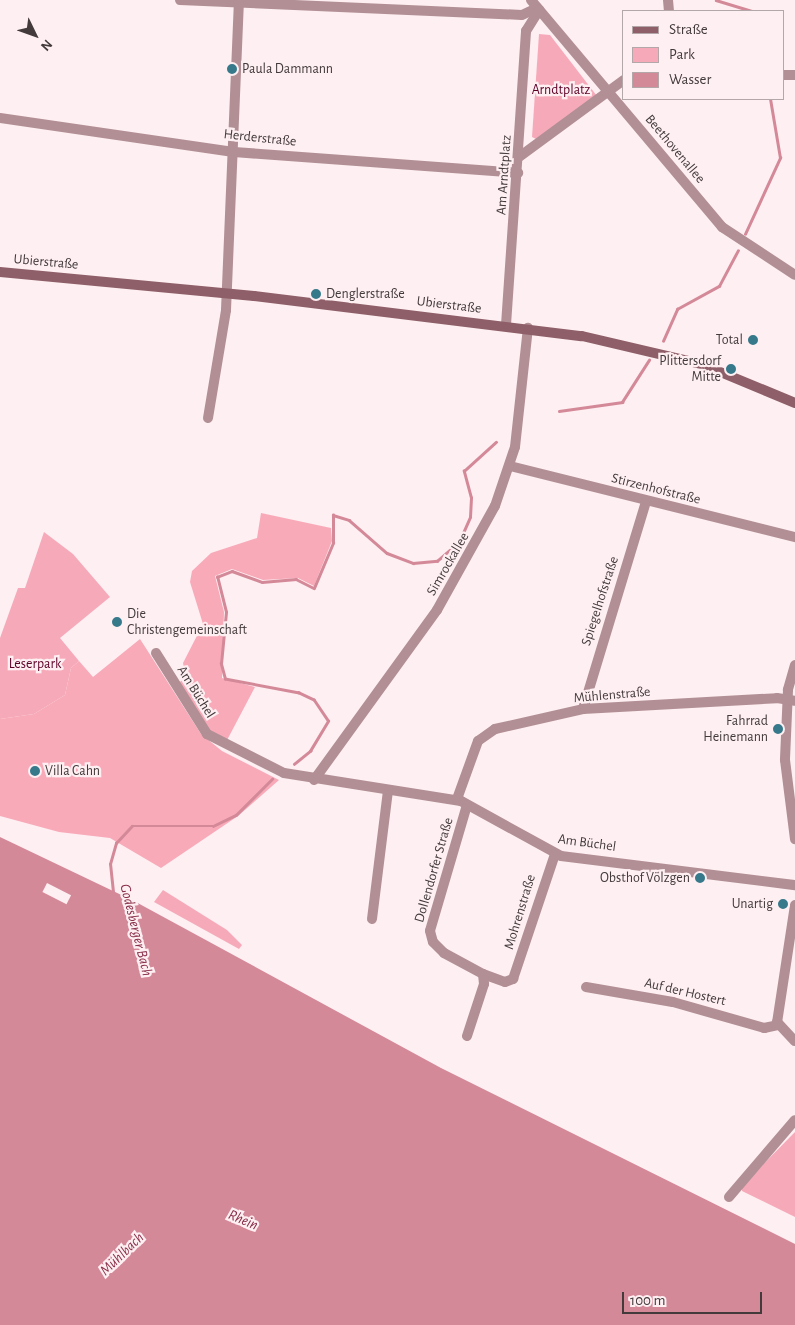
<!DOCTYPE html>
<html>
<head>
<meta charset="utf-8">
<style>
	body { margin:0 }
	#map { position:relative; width:795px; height:1325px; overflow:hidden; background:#feeff2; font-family:"Alegreya Sans",sans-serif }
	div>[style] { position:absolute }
	.green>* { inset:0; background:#f6aab9 }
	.forest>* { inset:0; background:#f8aab9 }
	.water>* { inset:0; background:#d48998 }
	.pier>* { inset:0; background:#feeff2; transform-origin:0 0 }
	.stream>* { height:2.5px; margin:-1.25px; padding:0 1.25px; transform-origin:1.25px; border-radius:1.25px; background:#d48998 }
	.minor>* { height:10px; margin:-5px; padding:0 5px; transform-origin:5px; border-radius:5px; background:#b18f95 }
	.secondary>* { height:10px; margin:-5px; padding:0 5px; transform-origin:5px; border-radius:5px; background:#8e5f68 }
	.dots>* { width:14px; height:14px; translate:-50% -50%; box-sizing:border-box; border:2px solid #feeff2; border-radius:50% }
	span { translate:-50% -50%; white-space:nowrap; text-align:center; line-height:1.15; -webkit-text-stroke:4.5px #feeff2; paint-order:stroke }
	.poi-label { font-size:14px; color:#433a3b }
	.left { translate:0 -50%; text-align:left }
	.right { translate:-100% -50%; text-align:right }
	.park-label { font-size:14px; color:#5d0026 }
	.street-label { font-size:14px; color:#433a3b }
	.water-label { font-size:15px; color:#892f49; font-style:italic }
	.legend { position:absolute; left:622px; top:10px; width:162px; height:90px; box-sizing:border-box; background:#feeff2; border:1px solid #b3a7a9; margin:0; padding:6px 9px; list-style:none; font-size:15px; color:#433a3b }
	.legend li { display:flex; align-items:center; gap:10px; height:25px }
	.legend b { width:25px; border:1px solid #b3a7a9 }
	.north { position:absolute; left:10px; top:10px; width:50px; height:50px; -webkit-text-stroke:4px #feeff2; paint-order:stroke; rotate:132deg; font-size:14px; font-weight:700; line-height:20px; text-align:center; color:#433a3b }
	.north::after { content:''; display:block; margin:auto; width:18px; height:22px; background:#433a3b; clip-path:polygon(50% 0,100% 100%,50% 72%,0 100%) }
	.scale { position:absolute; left:622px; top:1292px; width:140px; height:22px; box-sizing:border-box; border:2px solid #433a3b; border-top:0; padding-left:6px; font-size:15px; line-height:18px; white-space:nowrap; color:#433a3b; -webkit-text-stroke:4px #feeff2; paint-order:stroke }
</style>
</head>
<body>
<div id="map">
	<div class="green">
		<i style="clip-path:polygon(539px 34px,550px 35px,597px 96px,536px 139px,532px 137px)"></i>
		<i style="clip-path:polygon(44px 532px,73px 554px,110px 597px,60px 638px,79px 661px,71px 668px,65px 695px,34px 714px,0 719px,0 638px,18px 588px,25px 588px)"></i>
		<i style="clip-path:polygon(163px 890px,227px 930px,242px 945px,239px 949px,154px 902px)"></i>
		<i style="clip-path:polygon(795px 1132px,795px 1217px,742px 1191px,742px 1186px)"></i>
	</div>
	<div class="forest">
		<i style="clip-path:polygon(261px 513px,331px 528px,332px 541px,314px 586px,298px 578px,263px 580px,232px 569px,215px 576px,224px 612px,222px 678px,255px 687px,225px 744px,206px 730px,178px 683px,186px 678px,183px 663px,203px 624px,190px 582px,192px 571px,211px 553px,257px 538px)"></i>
		<i style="clip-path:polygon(140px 639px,201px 734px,222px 751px,279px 780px,238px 816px,161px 868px,110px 838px,59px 832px,0 816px,0 719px,34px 714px,65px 695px,71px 668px,79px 661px,93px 677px)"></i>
	</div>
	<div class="water">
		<i style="clip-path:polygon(0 837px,134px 901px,441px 1068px,795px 1244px,795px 1325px,0 1325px)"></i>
	</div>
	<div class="pier">
		<i style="left:47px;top:883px;width:27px;height:10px;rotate:27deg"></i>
	</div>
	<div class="stream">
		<i style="left:716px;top:0;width:38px;rotate:17deg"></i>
		<i style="left:745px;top:234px;width:84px;rotate:-65.3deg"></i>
		<i style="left:780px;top:158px;width:60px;rotate:-99.6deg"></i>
		<i style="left:663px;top:341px;width:35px;rotate:-66deg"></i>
		<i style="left:677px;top:309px;width:48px;rotate:-28.7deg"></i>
		<i style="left:719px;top:286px;width:40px;rotate:-62deg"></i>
		<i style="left:559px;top:411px;width:64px;rotate:-8.1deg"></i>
		<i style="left:622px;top:402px;width:50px;rotate:-57.3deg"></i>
		<i style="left:294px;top:764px;width:21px;rotate:-39deg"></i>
		<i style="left:310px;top:751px;width:35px;rotate:-59deg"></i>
		<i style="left:328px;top:721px;width:25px;rotate:-124deg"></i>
		<i style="left:314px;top:700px;width:17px;rotate:-155deg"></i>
		<i style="left:299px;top:693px;width:75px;rotate:-169.3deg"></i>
		<i style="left:225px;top:679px;width:16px;rotate:-105deg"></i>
		<i style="left:221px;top:664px;width:52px;rotate:-84.5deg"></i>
		<i style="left:226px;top:612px;width:36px;rotate:-104deg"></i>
		<i style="left:217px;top:577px;width:16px;rotate:-22deg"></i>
		<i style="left:232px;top:571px;width:32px;rotate:20deg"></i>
		<i style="left:262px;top:582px;width:34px;rotate:-5deg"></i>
		<i style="left:296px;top:579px;width:20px;rotate:27deg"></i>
		<i style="left:314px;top:588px;width:49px;rotate:-67.1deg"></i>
		<i style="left:333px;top:543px;width:28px;rotate:-90deg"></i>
		<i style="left:333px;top:515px;width:17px;rotate:17deg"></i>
		<i style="left:349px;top:520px;width:50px;rotate:41deg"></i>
		<i style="left:387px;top:553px;width:28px;rotate:21deg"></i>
		<i style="left:413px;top:563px;width:24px;rotate:-5deg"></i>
		<i style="left:437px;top:561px;width:29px;rotate:-41deg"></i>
		<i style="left:459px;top:542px;width:27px;rotate:-66deg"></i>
		<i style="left:470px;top:517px;width:19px;rotate:-87deg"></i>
		<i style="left:471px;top:498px;width:28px;rotate:-105deg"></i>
		<i style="left:464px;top:471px;width:43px;rotate:-42.2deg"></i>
		<i style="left:113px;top:892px;width:28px;rotate:-96deg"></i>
		<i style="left:110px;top:864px;width:22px;rotate:-74deg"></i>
		<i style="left:116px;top:843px;width:23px;rotate:-47deg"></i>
		<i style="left:132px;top:826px;width:81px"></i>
		<i style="left:213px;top:826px;width:25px;rotate:-26deg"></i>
		<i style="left:236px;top:815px;width:51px;rotate:-45deg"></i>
	</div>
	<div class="minor">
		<i style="left:180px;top:0;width:342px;rotate:2.5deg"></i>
		<i style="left:522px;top:15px;width:17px;rotate:-25deg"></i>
		<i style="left:531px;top:0;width:297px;rotate:49.9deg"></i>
		<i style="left:722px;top:227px;width:87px;rotate:33.3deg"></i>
		<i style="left:668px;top:0;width:11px;rotate:85deg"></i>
		<i style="left:784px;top:75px;width:11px"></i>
		<i style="left:0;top:118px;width:236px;rotate:8.3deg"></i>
		<i style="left:234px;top:152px;width:285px;rotate:4.2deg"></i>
		<i style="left:519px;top:157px;width:130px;rotate:-36.3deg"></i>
		<i style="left:506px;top:325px;width:295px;rotate:-86.1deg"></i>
		<i style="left:526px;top:31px;width:25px;rotate:-58deg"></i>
		<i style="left:208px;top:418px;width:109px;rotate:-80.5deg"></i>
		<i style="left:226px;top:310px;width:310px;rotate:-87.6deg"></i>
		<i style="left:510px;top:466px;width:294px;rotate:14deg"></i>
		<i style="left:156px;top:653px;width:96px;rotate:57.8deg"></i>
		<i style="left:207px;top:734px;width:86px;rotate:26.9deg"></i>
		<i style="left:284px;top:773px;width:179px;rotate:9deg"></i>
		<i style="left:461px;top:801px;width:114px;rotate:28.8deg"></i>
		<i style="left:561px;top:856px;width:236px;rotate:7.1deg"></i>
		<i style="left:795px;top:665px;width:26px;rotate:106deg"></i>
		<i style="left:788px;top:690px;width:70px;rotate:92.5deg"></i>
		<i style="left:785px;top:760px;width:80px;rotate:82.8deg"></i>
		<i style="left:583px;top:709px;width:217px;rotate:-73.1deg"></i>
		<i style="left:314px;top:780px;width:210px;rotate:-54.1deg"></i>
		<i style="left:437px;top:610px;width:119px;rotate:-60.9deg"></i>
		<i style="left:495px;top:506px;width:62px;rotate:-71.3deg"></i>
		<i style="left:515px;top:447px;width:120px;rotate:-83.8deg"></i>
		<i style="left:457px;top:799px;width:62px;rotate:-70.1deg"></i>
		<i style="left:478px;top:741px;width:21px;rotate:-35deg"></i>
		<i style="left:495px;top:729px;width:90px;rotate:-12.8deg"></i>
		<i style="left:583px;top:709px;width:194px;rotate:-3.2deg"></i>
		<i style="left:777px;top:698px;width:18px;rotate:9deg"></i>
		<i style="left:467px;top:805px;width:131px;rotate:106.4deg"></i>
		<i style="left:430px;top:931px;width:11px;rotate:75deg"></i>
		<i style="left:433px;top:942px;width:16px;rotate:45deg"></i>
		<i style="left:444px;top:953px;width:44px;rotate:28.3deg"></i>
		<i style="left:483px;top:974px;width:23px;rotate:20deg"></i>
		<i style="left:505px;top:982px;width:9px;rotate:-21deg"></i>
		<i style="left:513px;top:979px;width:132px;rotate:-71.4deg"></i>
		<i style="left:795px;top:905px;width:118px;rotate:98.7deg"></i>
		<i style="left:777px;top:1022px;width:26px;rotate:47deg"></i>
		<i style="left:372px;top:919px;width:130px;rotate:-82.9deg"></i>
		<i style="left:586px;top:987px;width:88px;rotate:9.8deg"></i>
		<i style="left:673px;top:1002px;width:95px;rotate:15.9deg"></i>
		<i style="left:764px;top:1028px;width:14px;rotate:-12deg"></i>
		<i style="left:467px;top:1036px;width:55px;rotate:-71.9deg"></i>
		<i style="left:484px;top:984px;width:10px;rotate:-96deg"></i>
		<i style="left:729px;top:1197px;width:101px;rotate:-49.4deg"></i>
	</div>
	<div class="secondary">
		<i style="left:0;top:272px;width:255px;rotate:5.4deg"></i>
		<i style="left:254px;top:296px;width:330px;rotate:7deg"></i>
		<i style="left:582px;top:336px;width:122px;rotate:13.2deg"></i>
		<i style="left:701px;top:364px;width:102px;rotate:22.5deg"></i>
	</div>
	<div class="dots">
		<i style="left:232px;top:69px;background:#36798a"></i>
		<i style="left:316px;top:294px;background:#36798a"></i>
		<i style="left:753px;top:340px;background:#36798a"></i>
		<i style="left:731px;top:369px;background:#36798a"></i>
		<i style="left:117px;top:622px;background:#36798a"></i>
		<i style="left:778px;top:729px;background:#36798a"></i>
		<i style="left:35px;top:771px;background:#36798a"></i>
		<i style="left:700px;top:878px;background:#36798a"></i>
		<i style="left:783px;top:904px;background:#36798a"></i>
	</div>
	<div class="poi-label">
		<span class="left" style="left:242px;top:69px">Paula Dammann</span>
		<span class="left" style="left:326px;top:294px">Denglerstraße</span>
		<span class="right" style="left:743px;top:340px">Total</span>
		<span class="right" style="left:721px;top:369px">Plittersdorf<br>Mitte</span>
		<span class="left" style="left:127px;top:622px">Die<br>Christengemeinschaft</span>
		<span class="right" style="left:768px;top:729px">Fahrrad<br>Heinemann</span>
		<span class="left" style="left:45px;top:771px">Villa Cahn</span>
		<span class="right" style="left:690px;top:878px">Obsthof Völzgen</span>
		<span class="right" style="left:773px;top:904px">Unartig</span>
	</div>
	<div class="park-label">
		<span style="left:561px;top:90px">Arndtplatz</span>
		<span style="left:35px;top:664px">Leserpark</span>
	</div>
	<div class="street-label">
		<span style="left:260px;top:138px;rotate:6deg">Herderstraße</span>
		<span style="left:675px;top:149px;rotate:50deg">Beethovenallee</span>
		<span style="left:504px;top:175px;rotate:-86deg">Am Arndtplatz</span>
		<span style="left:46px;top:262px;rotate:5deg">Ubierstraße</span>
		<span style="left:449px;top:305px;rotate:7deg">Ubierstraße</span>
		<span style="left:656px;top:489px;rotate:14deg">Stirzenhofstraße</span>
		<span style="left:448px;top:564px;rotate:-60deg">Simrockallee</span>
		<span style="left:600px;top:601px;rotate:-72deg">Spiegelhofstraße</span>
		<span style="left:196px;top:692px;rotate:58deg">Am Büchel</span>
		<span style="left:612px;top:695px;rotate:-5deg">Mühlenstraße</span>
		<span style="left:587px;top:843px;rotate:8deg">Am Büchel</span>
		<span style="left:434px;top:870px;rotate:-74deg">Dollendorfer Straße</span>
		<span style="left:520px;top:912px;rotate:-73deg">Mohrenstraße</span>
		<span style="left:685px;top:992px;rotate:13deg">Auf der Hostert</span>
	</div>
	<div class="water-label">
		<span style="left:136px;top:930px;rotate:76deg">Godesberger Bach</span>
		<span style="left:243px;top:1220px;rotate:23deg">Rhein</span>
		<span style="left:122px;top:1254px;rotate:-44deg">Mühlbach</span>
	</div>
	<ul class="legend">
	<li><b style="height:6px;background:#8e5f68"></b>Straße</li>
	<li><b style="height:14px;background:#f6aab9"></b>Park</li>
	<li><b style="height:14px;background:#d48998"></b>Wasser</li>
	</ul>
	<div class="north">N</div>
	<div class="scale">100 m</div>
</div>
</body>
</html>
